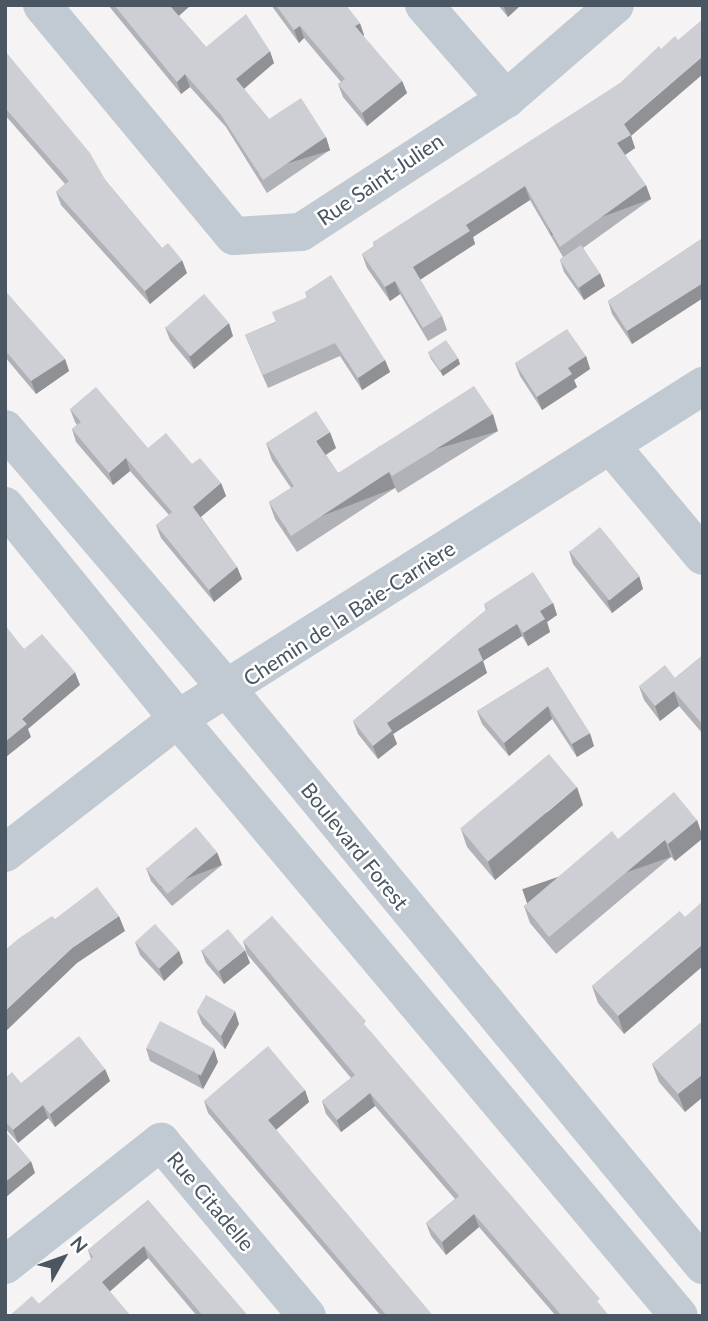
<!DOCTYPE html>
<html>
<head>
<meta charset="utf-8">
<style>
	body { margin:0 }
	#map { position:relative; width:708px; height:1321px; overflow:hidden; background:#f5f3f3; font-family:Lato,sans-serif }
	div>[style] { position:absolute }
	.minor>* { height:38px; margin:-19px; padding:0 19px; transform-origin:19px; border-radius:19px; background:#c1cad2 }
	.wall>* { inset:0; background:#b0b2b7 }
	.shaded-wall>* { inset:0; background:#909195; transform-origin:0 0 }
	.building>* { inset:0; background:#cdcfd5; transform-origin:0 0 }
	span { translate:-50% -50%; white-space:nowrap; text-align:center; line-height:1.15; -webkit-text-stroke:5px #fff; paint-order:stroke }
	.street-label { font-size:21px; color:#4a5661 }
	.frame { position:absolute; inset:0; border:7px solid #4a5661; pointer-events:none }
	.north { position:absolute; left:28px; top:1223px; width:70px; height:70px; -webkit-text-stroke:5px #fff; paint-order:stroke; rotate:50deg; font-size:19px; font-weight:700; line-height:28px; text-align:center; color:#4a5661 }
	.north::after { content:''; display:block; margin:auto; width:24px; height:32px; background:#4a5661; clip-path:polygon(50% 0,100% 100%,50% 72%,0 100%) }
</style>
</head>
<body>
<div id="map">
	<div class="minor">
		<i style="left:42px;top:5px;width:300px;rotate:50.3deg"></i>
		<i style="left:234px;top:236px;width:67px;rotate:-3.4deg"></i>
		<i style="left:301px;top:232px;width:244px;rotate:-33deg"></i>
		<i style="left:506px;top:99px;width:144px;rotate:-40.8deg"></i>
		<i style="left:424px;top:5px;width:125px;rotate:48.9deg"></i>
		<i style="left:5px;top:429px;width:343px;rotate:49.5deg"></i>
		<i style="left:228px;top:690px;width:746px;rotate:50.44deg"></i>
		<i style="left:611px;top:446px;width:143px;rotate:50.1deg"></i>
		<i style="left:5px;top:506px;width:274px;rotate:50.9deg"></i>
		<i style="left:178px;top:719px;width:779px;rotate:50deg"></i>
		<i style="left:5px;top:853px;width:219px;rotate:-37.8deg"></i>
		<i style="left:178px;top:719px;width:622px;rotate:-32.39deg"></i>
		<i style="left:5px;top:1265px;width:199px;rotate:-38.3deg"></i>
		<i style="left:161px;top:1142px;width:227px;rotate:50deg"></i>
	</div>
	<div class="wall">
		<i style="clip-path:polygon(108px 5px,191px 5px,179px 16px,206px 47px,274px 63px,244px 89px,269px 119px,326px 137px,330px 150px,267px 193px,226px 127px,190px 87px,181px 94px)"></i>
		<i style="clip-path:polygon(271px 5px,346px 5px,364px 35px,363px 36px,402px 81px,407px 93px,367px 126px,343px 97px,338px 84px,341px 82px,304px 38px,299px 43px)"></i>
		<i style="clip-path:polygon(498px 5px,521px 5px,508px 17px)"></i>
		<i style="clip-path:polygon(5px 51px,106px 181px,162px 248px,187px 273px,150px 304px,61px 205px,56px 192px,65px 184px,5px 115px)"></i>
		<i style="clip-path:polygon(631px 136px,635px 148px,625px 155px,651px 199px,583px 248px,605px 286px,584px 300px,564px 272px,560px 260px,563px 257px,530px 200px,473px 237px,475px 244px,420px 280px,442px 316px,447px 330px,428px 341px,400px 294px,390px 301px,367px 268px,362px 254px,374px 246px,373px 242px)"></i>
		<i style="clip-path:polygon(703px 238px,703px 298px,632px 344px,612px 314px,608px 301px)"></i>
		<i style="clip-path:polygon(5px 291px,65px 359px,69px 371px,36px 394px,5px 357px)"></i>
		<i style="clip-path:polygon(305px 292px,385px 360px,390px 372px,362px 390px,340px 356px,268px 388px,245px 335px,275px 322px,307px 297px)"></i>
		<i style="clip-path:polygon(165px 327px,233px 336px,194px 369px,170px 340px)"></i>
		<i style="clip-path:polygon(428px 352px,460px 364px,443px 376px,431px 359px)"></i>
		<i style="clip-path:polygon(586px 356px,590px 369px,574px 380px,577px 387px,542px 410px,520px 376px,515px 363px)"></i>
		<i style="clip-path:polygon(70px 409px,148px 448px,192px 464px,221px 483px,226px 496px,201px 517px,237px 567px,242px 579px,214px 602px,161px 538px,156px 525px,169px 515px,130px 471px,113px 485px,76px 442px,72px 429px,77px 425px,75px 422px)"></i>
		<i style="clip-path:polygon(498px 431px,398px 493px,395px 488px,297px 552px,275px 519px,269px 502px,291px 488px,272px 460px,266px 443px,336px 448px,326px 455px,338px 473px)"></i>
		<i style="clip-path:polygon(569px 551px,639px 576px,643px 589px,612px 613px,573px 564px)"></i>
		<i style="clip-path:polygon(553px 603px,557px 615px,547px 622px,550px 632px,528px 646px,522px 636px,483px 661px,487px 673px,393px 734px,397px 744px,378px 759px,358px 734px,353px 721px,486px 610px,484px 604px)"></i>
		<i style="clip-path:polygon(703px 655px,703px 734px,679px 706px,660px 721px,644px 700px,639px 686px,675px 678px)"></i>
		<i style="clip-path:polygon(548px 667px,594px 746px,577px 757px,552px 719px,509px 756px,482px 724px,477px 711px)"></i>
		<i style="clip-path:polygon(583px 805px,495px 880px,467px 847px,461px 829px)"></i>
		<i style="clip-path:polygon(697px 820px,703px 838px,675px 861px,671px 857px,556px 954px,530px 923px,524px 906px,618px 839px)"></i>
		<i style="clip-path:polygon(222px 865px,172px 906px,151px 881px,146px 868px)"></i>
		<i style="clip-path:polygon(680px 911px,624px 1034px,598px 1003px,592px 986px)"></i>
		<i style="clip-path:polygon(243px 941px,370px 1031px,609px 1316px,556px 1316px,479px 1227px,446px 1255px,431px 1236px,426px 1223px,455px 1199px,375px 1106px,341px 1132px,326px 1114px,322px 1101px,351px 1078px,247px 954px)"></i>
		<i style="clip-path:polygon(135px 942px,179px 951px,183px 963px,164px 981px,140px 955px)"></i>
		<i style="clip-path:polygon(201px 950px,250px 963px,224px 984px,206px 963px)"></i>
		<i style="clip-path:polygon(197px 1011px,239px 1024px,225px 1049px,202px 1024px)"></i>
		<i style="clip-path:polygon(703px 1021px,685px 1112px,659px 1082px,652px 1064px)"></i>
		<i style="clip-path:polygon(146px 1048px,218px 1062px,203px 1089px,150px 1061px)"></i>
		<i style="clip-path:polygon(105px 1069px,110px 1081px,55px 1127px,48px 1118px,18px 1143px,5px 1128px,5px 1078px,21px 1083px)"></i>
		<i style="clip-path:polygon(305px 1090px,309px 1102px,276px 1130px,433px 1316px,381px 1316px,208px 1113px,204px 1101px)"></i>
		<i style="clip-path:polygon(148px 1200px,248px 1316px,197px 1316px,148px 1258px,110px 1291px,9px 1316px,39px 1304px,91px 1259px,88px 1250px)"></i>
	</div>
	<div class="shaded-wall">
		<i style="clip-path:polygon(172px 5px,191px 5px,175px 19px,171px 7px)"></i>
		<i style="clip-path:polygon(503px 5px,521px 5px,508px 17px)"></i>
		<i style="clip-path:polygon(360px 23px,364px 35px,360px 39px,355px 26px)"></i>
		<i style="clip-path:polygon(300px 26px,304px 38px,299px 43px,294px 30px)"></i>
		<i style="clip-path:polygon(270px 51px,274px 63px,240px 92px,236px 79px)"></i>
		<i style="clip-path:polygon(703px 56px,703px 74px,631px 136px,635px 148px,622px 157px,617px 143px,624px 124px)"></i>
		<i style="clip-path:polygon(185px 74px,190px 87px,181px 94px,177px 82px)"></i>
		<i style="clip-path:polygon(402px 81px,407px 93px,367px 126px,362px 113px)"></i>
		<i style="left:326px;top:137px;width:14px;height:76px;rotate:73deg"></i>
		<i style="left:646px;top:185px;width:15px;height:106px;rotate:70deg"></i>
		<i style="clip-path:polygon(525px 186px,530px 200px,473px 237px,475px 244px,418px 281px,413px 267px,466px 225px)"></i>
		<i style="clip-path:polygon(182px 260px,187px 273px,150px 304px,145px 291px)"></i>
		<i style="clip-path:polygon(600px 273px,605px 286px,584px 300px,579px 288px)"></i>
		<i style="clip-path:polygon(395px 281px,400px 294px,390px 301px,385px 287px)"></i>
		<i style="clip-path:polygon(703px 283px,703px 298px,632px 344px,627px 331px)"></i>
		<i style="clip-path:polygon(229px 323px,233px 336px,194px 369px,189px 356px)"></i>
		<i style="clip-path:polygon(586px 356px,590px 369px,574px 380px,577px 387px,542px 410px,537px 397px,568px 368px)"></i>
		<i style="clip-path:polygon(458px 358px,460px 364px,443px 376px,440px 369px)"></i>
		<i style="clip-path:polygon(65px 359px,69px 371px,36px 394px,31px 381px)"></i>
		<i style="clip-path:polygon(385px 360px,390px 372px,362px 390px,358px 378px)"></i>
		<i style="left:493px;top:414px;width:18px;height:119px;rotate:74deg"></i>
		<i style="clip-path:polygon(330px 432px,336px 448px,322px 457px,316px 441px)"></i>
		<i style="clip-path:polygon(126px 458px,130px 471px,113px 485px,109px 473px)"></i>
		<i style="left:389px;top:472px;width:17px;height:117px;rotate:69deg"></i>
		<i style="clip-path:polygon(221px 483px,226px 496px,198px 519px,193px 507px)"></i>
		<i style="clip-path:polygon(237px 567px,242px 579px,214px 602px,209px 590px)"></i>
		<i style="clip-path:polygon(639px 576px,643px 589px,612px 613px,607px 601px)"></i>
		<i style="clip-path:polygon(553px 603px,557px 615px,547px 622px,550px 632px,528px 646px,523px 633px,540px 611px)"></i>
		<i style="clip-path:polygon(517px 624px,522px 636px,483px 661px,487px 673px,393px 734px,397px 744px,378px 759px,373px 746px,387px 723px,478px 649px)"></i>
		<i style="clip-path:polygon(75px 672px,80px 685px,28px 729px,31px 737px,6px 757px,5px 754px,5px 742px,22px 719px)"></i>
		<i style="clip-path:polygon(674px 691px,679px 706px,660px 721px,655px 706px)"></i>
		<i style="clip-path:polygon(548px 706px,552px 719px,509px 756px,504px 743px)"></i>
		<i style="clip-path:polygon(590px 733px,594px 746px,577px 757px,572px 744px)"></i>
		<i style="clip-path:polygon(577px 787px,583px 805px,495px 880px,488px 862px)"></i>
		<i style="clip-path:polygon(697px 820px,703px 838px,675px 861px,668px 844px)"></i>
		<i style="left:665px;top:840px;width:18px;height:151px;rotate:71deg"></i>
		<i style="left:217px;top:852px;width:14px;height:65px;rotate:69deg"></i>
		<i style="clip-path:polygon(119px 916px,125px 931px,77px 963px,5px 1032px,5px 1011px,72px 948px)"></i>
		<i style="clip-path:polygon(703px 944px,703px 966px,624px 1034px,618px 1016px)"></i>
		<i style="clip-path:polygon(245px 950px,250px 963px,224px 984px,219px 971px)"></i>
		<i style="clip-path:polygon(179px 951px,183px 963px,164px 981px,159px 968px)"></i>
		<i style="clip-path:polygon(235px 1011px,239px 1024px,225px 1049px,221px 1036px)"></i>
		<i style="clip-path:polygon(214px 1049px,218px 1062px,203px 1089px,198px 1076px)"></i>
		<i style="clip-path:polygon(105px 1069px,110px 1081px,55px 1127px,50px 1114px)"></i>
		<i style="clip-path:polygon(703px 1074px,703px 1097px,685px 1112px,678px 1094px)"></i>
		<i style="clip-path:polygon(305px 1090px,309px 1102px,272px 1133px,268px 1120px)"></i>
		<i style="clip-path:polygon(370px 1093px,375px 1106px,341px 1132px,337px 1120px)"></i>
		<i style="clip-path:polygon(43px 1105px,48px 1118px,18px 1143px,13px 1130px)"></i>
		<i style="clip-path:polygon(31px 1161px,35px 1173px,5px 1198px,5px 1182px)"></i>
		<i style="clip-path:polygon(474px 1214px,479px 1227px,446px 1255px,442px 1242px)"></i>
		<i style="clip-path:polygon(144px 1246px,148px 1258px,107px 1294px,102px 1282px)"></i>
	</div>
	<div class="building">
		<i style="clip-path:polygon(114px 5px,172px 5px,171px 7px,206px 47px,246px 14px,270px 51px,236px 79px,269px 119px,301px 98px,326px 137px,263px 180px,221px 115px,185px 74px,177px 82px)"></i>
		<i style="clip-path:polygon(276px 5px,346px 5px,360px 23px,355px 26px,402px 81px,362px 113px,338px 84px,345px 79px,300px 26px,294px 30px)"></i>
		<i style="clip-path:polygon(703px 19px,703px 56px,624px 124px,631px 135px,617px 143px,646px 185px,560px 247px,525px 186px,466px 225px,470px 231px,413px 267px,442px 316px,423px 328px,395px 281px,385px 287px,362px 254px,375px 246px,373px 242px,620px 83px,659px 46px,661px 49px,675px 36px,678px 40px)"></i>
		<i style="clip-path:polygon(5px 51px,90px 153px,106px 181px,162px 248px,168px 243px,182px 260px,145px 291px,56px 192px,69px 181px,5px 108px)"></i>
		<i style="clip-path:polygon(703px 238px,703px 283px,627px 331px,608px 301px)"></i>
		<i style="left:581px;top:245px;width:34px;height:26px;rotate:56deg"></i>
		<i style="clip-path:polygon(331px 275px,385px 360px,358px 378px,335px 343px,263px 375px,245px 335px,276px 322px,272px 312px,308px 297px,305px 292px)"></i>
		<i style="clip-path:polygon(5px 291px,65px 359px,31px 381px,5px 350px)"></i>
		<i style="left:204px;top:294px;width:38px;height:51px;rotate:49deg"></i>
		<i style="clip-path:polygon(567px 329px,586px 356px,568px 368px,572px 374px,537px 397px,515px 363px)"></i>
		<i style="left:446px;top:340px;width:22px;height:22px;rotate:56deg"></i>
		<i style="clip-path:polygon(474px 386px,493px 414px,392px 476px,389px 472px,291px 536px,269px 502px,294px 486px,266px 443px,316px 411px,330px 432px,316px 441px,338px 473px)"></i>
		<i style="clip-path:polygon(96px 387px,148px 448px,166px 433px,192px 464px,200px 458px,221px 483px,193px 507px,237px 567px,209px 590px,156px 525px,172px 512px,126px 458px,109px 473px,72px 429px,81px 422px,70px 409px)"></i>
		<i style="left:600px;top:527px;width:63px;height:39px;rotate:51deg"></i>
		<i style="clip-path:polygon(533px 572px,553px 603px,540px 611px,545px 619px,523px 633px,517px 624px,478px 649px,483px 660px,387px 723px,392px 731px,373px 746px,353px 721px,487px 609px,484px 604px)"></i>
		<i style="clip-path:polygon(5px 625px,24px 649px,42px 634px,75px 672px,22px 719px,27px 724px,5px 742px)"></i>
		<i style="clip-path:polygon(703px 655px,703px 725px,674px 691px,655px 706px,639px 686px,665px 665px,675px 678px)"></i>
		<i style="clip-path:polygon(548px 667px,590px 733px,572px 744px,548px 706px,504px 743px,477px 711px)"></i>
		<i style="left:549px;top:754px;width:43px;height:116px;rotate:50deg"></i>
		<i style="clip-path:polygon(674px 792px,697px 820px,668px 844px,665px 840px,549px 937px,524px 906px,612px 831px,618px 839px)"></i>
		<i style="left:196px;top:827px;width:33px;height:65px;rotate:50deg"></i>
		<i style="clip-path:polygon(97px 887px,119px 916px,72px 948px,5px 1011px,5px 950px,18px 939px,52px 916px,55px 919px)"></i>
		<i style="clip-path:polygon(703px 901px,703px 944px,618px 1016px,592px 986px,680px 911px,685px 917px)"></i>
		<i style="clip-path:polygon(272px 916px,366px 1021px,364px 1024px,600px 1299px,597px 1301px,609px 1316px,562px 1316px,474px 1214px,442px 1242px,426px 1223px,459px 1196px,370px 1093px,337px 1120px,322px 1101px,355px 1075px,243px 941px)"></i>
		<i style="left:155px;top:924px;width:36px;height:27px;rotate:48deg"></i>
		<i style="left:228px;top:929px;width:27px;height:34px;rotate:51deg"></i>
		<i style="clip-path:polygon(206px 995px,235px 1011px,221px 1036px,197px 1011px)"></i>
		<i style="left:160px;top:1021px;width:61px;height:30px;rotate:27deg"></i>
		<i style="clip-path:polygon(703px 1021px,703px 1074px,678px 1094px,652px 1064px)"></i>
		<i style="clip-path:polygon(79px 1036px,105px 1069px,50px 1114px,43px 1105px,13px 1130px,5px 1121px,5px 1078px,12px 1072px,21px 1083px)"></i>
		<i style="clip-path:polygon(268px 1046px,305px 1090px,268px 1120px,433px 1316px,387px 1316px,204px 1101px)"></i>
		<i style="clip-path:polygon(5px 1132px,6px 1132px,31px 1161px,5px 1182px)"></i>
		<i style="clip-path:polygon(148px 1200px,248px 1316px,203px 1316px,144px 1246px,102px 1282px,131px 1316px,9px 1316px,32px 1296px,39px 1304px,93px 1257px,88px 1250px)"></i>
	</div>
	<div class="street-label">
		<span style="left:380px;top:179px;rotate:-34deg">Rue Saint-Julien</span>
		<span style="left:349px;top:613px;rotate:-33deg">Chemin de la Baie-Carrière</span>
		<span style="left:355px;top:846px;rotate:51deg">Boulevard Forest</span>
		<span style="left:211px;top:1201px;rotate:50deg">Rue Citadelle</span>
	</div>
	<div class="frame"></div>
	<div class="north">N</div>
</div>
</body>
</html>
